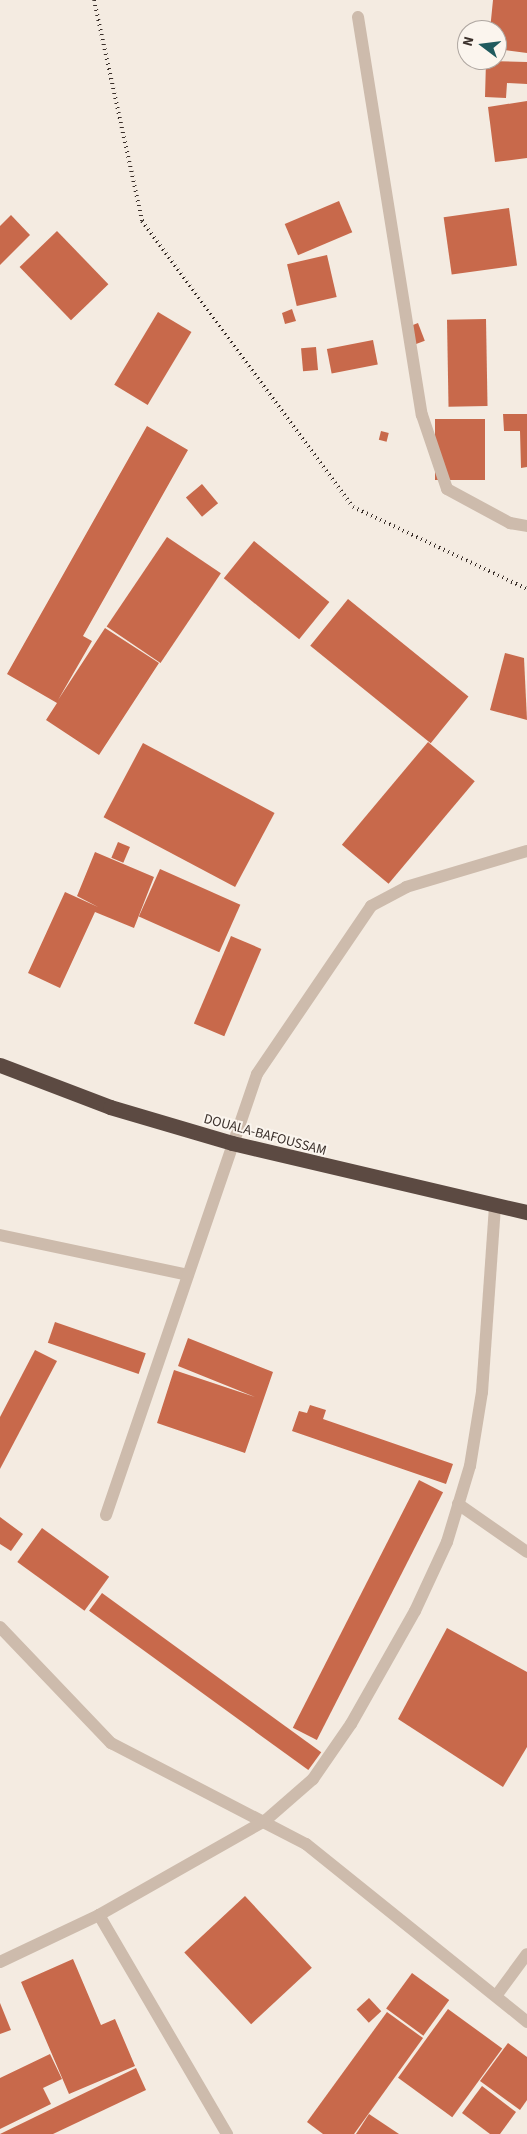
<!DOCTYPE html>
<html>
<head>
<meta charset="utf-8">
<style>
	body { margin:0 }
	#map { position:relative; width:527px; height:2134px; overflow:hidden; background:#f4ebe1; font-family:"Source Sans 3",sans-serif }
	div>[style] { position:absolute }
	.building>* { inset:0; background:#c8694b; transform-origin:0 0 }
	.minor>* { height:12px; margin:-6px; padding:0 6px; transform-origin:6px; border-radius:6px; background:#cdbbac }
	.highway>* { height:15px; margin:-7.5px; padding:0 7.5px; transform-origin:7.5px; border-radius:7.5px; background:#5c4a42 }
	.rail>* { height:4px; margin-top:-2px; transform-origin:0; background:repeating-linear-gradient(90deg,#3b302b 0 1px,transparent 0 5px) }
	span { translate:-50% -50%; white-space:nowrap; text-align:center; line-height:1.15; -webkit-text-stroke:4px #fbf5ee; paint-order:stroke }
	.street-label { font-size:14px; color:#3b302b }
	.north { position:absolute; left:457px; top:20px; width:50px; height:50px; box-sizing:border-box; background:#fbf5ee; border:1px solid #aea6a0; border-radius:50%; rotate:285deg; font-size:14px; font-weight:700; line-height:20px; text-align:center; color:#3b302b }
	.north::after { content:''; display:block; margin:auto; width:18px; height:22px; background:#1f5a5e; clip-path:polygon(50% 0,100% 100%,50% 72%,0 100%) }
</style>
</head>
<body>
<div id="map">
	<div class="building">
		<i style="clip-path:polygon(493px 0,527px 0,527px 53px,497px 49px,497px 30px,490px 30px)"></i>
		<i style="clip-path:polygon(486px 61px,527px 62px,527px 84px,507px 83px,506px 98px,485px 97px)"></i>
		<i style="clip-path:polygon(527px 101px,527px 158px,495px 162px,488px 107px)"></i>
		<i style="left:339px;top:201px;width:34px;height:59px;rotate:67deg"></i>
		<i style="left:509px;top:208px;width:58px;height:66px;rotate:82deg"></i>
		<i style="clip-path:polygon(11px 215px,30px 235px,0 265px,0 226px)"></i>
		<i style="left:57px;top:231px;width:74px;height:52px;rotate:46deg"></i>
		<i style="left:327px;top:255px;width:43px;height:41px;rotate:77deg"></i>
		<i style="clip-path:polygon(292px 309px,296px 321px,285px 324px,282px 313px)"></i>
		<i style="left:158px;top:312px;width:39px;height:85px;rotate:31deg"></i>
		<i style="left:486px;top:319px;width:87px;height:39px;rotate:89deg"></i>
		<i style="left:418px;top:323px;width:19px;height:15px;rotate:69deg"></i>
		<i style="left:373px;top:340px;width:25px;height:47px;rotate:79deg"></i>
		<i style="left:316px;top:347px;width:23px;height:15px;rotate:85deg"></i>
		<i style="clip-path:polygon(503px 414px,527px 414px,527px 467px,521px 468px,520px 431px,504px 431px)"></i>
		<i style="left:435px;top:419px;width:50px;height:61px"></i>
		<i style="clip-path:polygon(147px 426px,188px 450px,83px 636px,92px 641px,58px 700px,105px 628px,159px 663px,99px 755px,46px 720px,57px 703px,7px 674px)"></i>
		<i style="left:381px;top:431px;width:8px;height:9px;rotate:14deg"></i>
		<i style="left:202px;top:484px;width:25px;height:21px;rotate:50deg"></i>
		<i style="left:167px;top:537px;width:65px;height:108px;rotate:34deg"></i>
		<i style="left:254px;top:541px;width:97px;height:48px;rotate:39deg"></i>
		<i style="left:348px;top:599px;width:155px;height:60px;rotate:39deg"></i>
		<i style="clip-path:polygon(505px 653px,524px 658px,527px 720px,490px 710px)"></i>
		<i style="left:428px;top:742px;width:61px;height:134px;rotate:40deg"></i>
		<i style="left:143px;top:743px;width:149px;height:84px;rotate:28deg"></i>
		<i style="left:118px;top:842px;width:13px;height:17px;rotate:23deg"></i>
		<i style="clip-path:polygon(95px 852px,154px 877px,134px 928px,95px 912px,60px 988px,28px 973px,65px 892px,98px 907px,77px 896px)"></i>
		<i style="left:160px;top:869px;width:88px;height:52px;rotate:24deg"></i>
		<i style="left:231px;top:936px;width:33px;height:95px;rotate:23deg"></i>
		<i style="left:55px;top:1322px;width:96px;height:22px;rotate:19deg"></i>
		<i style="clip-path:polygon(188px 1338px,273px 1372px,245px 1453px,157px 1423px,174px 1370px,255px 1397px,178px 1366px)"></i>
		<i style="clip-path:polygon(35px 1350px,57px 1361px,0 1469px,0 1417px)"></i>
		<i style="clip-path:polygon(310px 1405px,326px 1410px,323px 1419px,453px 1464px,446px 1484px,292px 1431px,299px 1411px,307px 1413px)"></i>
		<i style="left:419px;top:1480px;width:27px;height:278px;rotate:27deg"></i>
		<i style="clip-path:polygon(0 1517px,23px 1534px,11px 1551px,0 1544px)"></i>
		<i style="left:42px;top:1528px;width:83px;height:42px;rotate:36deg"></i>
		<i style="left:102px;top:1593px;width:271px;height:22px;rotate:36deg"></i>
		<i style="clip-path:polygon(447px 1628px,527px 1672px,527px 1747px,503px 1787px,398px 1719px)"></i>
		<i style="left:245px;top:1896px;width:98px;height:83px;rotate:47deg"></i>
		<i style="clip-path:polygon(73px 1959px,101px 2025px,115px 2019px,135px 2066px,69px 2094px,21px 1982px)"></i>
		<i style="left:412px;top:1973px;width:46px;height:44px;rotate:36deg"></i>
		<i style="left:369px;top:1998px;width:18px;height:17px;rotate:47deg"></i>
		<i style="clip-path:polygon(0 2003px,11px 2030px,0 2034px)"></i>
		<i style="left:448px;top:2009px;width:67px;height:85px;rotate:36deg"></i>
		<i style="clip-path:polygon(387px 2012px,423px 2038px,354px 2134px,323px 2134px,307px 2122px)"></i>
		<i style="clip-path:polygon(508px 2043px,527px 2057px,527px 2100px,520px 2110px,480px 2081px)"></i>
		<i style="clip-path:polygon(50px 2054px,62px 2079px,43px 2088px,51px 2104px,0 2129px,0 2078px)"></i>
		<i style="clip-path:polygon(136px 2068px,146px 2090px,53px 2134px,0 2134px)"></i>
		<i style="clip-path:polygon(482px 2086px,516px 2112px,500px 2134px,490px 2134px,462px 2113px)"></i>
		<i style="clip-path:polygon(369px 2114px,399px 2134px,356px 2134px)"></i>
	</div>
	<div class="minor">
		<i style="left:358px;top:17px;width:403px;rotate:80.9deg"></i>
		<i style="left:422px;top:415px;width:78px;rotate:71.3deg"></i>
		<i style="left:447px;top:489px;width:72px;rotate:28.4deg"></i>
		<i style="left:510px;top:523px;width:17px;rotate:10deg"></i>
		<i style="left:0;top:1235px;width:192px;rotate:12deg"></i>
		<i style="left:458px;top:1504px;width:84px;rotate:34.8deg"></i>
		<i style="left:106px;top:1515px;width:466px;rotate:-71.1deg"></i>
		<i style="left:257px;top:1074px;width:203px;rotate:-55.8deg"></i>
		<i style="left:371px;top:906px;width:40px;rotate:-28deg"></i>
		<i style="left:406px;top:887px;width:126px;rotate:-16.6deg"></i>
		<i style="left:0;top:1627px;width:161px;rotate:46.3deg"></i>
		<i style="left:111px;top:1743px;width:220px;rotate:27.4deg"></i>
		<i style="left:306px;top:1844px;width:284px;rotate:38.8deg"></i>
		<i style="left:99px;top:1915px;width:254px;rotate:59.7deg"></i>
		<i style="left:0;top:1962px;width:110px;rotate:-25.4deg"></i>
		<i style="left:99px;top:1915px;width:192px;rotate:-29.6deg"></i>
		<i style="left:266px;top:1820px;width:62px;rotate:-41.1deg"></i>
		<i style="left:313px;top:1779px;width:67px;rotate:-55.4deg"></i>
		<i style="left:351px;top:1724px;width:130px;rotate:-60.5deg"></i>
		<i style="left:415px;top:1611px;width:76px;rotate:-65.1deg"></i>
		<i style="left:447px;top:1542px;width:79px;rotate:-73.2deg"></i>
		<i style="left:470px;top:1466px;width:75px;rotate:-80.8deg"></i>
		<i style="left:482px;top:1392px;width:184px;rotate:-86deg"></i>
		<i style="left:496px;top:1996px;width:52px;rotate:-53.6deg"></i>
	</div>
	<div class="highway">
		<i style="left:0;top:1065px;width:118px;rotate:20.9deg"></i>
		<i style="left:110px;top:1107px;width:127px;rotate:16.4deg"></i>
		<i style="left:232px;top:1143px;width:303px;rotate:13.2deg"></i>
	</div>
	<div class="rail">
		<i style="left:94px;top:0;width:226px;rotate:77.7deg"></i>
		<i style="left:142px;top:221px;width:355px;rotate:53.6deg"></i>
		<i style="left:353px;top:507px;width:192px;rotate:25.2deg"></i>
	</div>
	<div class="street-label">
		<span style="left:265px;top:1135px;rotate:15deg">DOUALA-BAFOUSSAM</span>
	</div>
	<div class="north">N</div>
</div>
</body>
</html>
